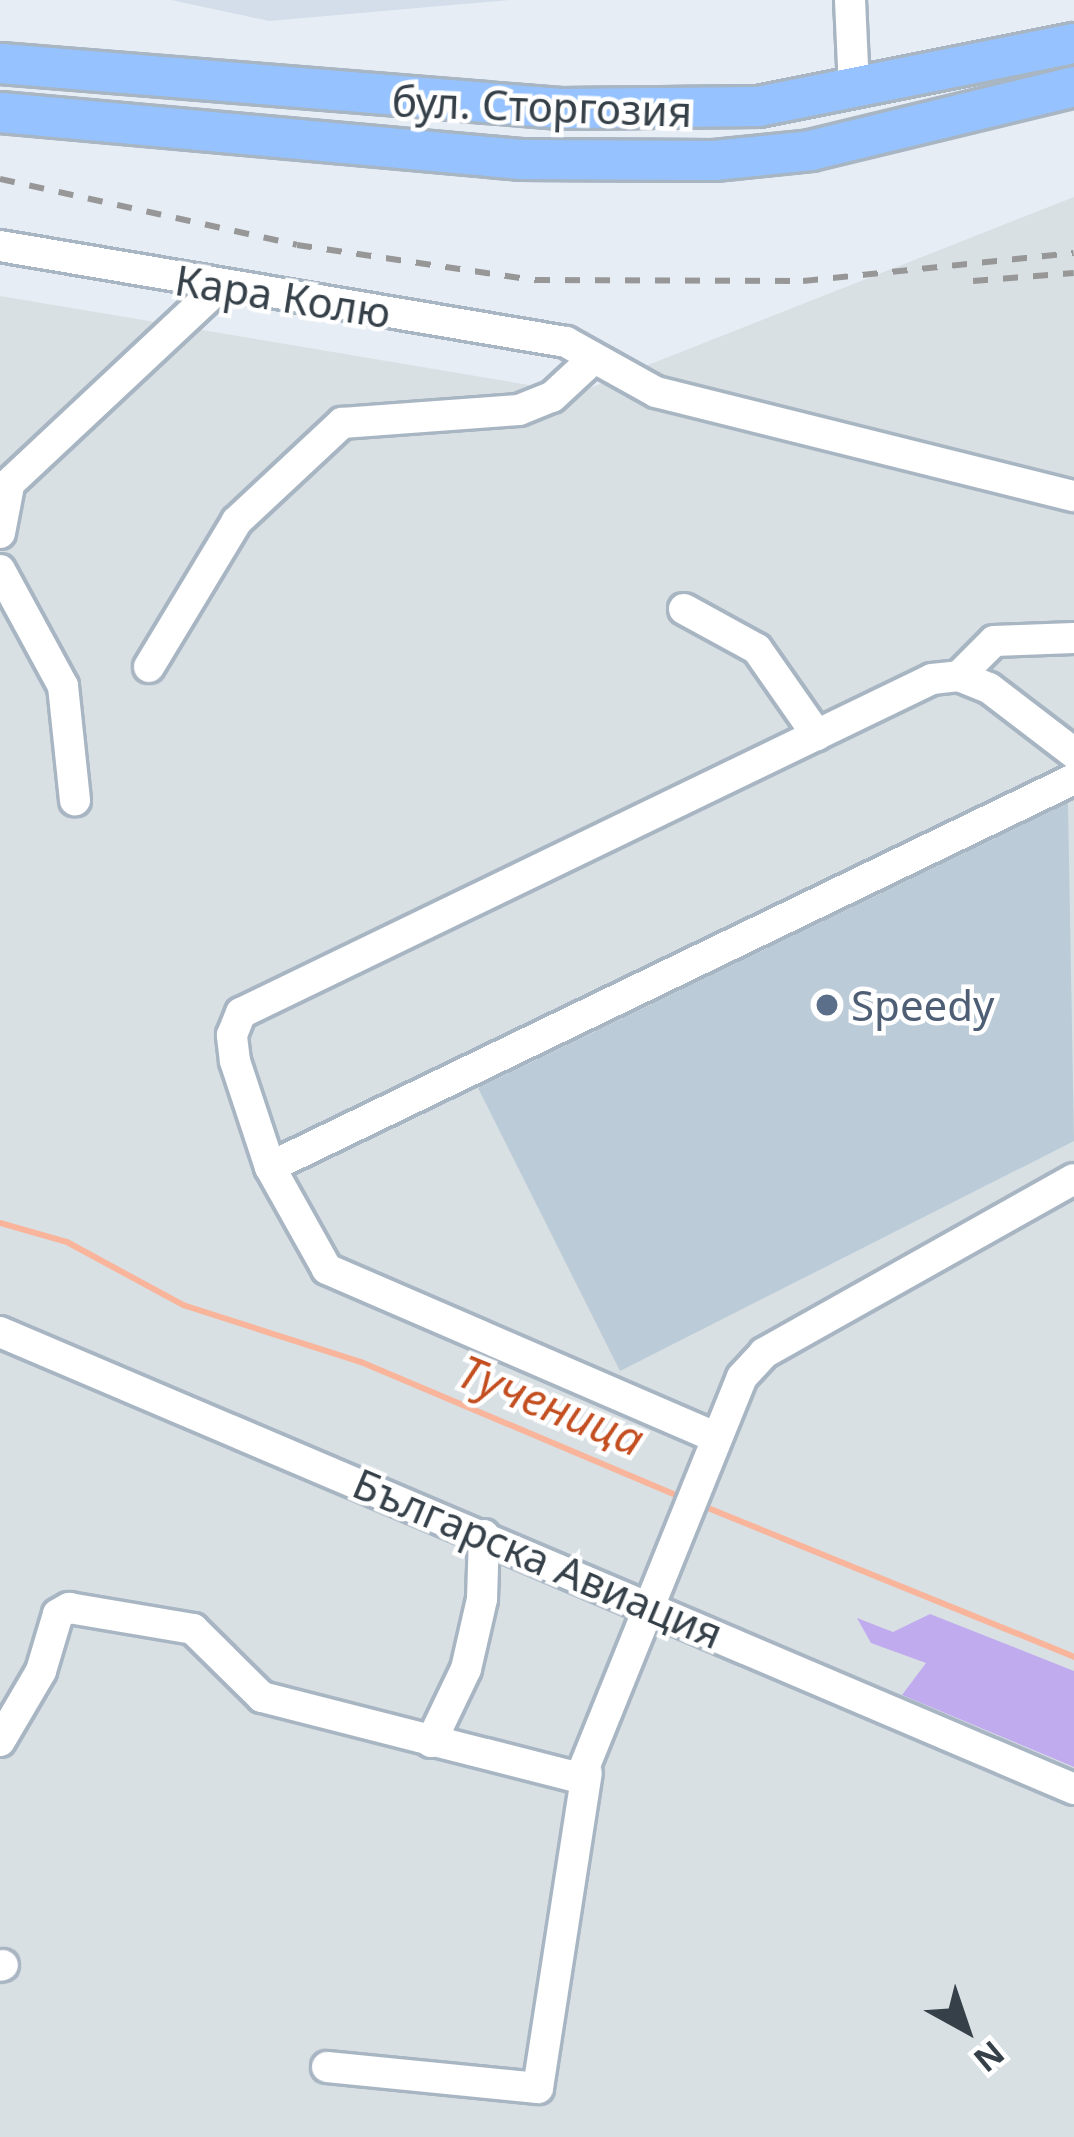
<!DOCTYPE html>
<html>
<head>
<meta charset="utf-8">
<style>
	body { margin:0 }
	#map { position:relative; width:1074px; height:2137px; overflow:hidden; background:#e7edf5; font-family:"Noto Sans",sans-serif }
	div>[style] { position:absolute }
	.residential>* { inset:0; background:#d4deea }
	.industrial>* { inset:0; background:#d8e0e4 }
	.green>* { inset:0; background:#c0abee }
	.stream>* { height:6px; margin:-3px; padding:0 3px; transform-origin:3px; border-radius:3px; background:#f9b59c }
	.building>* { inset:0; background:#bbcbd8 }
	.roads { filter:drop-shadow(3px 0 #a8b5c2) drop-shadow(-3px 0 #a8b5c2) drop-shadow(0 3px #a8b5c2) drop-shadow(0 -3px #a8b5c2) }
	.minor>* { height:30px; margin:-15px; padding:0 15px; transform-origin:15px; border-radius:15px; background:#fff }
	.major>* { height:39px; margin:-19.5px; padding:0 19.5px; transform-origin:19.5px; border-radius:19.5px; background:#96c3ff }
	.rail>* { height:6px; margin-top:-3px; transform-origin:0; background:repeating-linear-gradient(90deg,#979797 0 15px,transparent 0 30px) }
	.dots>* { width:33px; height:33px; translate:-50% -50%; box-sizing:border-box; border:6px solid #fff; border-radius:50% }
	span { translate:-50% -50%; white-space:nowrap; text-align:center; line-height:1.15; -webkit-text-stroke:9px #fff; paint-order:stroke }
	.street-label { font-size:42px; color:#354049 }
	.service-label { font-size:42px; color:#4e5e75 }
	.left { translate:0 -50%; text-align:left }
	.water-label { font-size:45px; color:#c34e20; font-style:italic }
	.north { position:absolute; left:906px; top:1969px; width:120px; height:120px; -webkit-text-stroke:9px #fff; paint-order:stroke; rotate:140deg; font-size:33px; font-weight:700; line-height:48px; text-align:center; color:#354049 }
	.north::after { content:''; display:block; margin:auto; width:42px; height:54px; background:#354049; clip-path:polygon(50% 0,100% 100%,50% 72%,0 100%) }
</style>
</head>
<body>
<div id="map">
	<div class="residential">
		<i style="clip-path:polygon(171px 0,511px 0,269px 21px)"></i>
	</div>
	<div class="industrial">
		<i style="clip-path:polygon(1074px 197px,1074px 2137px,0 2137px,0 296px,577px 393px)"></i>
	</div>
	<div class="green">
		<i style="clip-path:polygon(930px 1614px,1074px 1671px,1074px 1767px,902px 1695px,926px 1663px,871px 1643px,857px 1618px,893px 1632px)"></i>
	</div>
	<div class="stream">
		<i style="left:0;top:1223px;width:70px;rotate:15.8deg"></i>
		<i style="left:67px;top:1242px;width:132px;rotate:28.5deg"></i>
		<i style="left:183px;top:1305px;width:187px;rotate:17.8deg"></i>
		<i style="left:361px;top:1362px;width:352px;rotate:22.9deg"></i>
		<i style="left:703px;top:1506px;width:401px;rotate:22.1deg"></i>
	</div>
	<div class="building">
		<i style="clip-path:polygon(1068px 803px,1074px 1141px,620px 1371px,478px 1088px)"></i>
	</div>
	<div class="roads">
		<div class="minor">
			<i style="left:850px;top:0;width:89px;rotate:87.4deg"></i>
			<i style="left:0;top:246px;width:574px;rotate:9.63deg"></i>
			<i style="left:566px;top:342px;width:103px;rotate:29.1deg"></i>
			<i style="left:656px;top:392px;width:431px;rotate:14deg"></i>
			<i style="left:0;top:492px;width:300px;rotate:-43.1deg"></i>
			<i style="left:0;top:533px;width:43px;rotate:-79.2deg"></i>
			<i style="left:0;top:570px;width:132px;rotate:61.5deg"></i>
			<i style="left:63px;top:686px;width:115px;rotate:84deg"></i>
			<i style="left:684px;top:609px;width:83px;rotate:28.7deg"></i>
			<i style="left:757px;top:649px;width:105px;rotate:55.1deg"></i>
			<i style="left:149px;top:667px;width:170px;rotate:-58.9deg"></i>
			<i style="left:237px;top:521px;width:144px;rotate:-43deg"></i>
			<i style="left:342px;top:423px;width:177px;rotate:-4.2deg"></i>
			<i style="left:519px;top:410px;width:35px;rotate:-22deg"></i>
			<i style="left:552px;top:397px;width:57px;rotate:-42.9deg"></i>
			<i style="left:959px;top:676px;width:49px;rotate:-45deg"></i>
			<i style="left:994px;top:641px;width:80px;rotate:-2.1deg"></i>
			<i style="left:270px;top:1167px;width:893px;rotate:-25.76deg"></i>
			<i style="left:0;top:1332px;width:1167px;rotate:23.05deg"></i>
			<i style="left:715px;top:1437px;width:423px;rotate:-156.6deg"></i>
			<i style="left:327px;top:1269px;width:117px;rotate:-119.2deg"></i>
			<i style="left:270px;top:1167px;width:112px;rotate:-108.3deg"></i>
			<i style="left:235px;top:1061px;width:26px;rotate:-97deg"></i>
			<i style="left:232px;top:1035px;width:24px;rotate:-68deg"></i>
			<i style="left:241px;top:1013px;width:767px;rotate:-25.8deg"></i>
			<i style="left:932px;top:679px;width:27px;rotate:-6deg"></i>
			<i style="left:959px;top:676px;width:32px;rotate:22deg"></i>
			<i style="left:989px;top:688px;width:107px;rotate:37.4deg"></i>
			<i style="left:0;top:1741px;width:81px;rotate:-59.6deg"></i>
			<i style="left:41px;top:1671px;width:59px;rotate:-73.4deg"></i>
			<i style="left:58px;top:1614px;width:13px;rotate:-29deg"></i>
			<i style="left:69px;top:1608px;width:126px;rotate:9.6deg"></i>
			<i style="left:193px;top:1629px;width:97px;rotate:44.6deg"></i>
			<i style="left:262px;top:1697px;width:328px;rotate:14.3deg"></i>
			<i style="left:580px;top:1778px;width:432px;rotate:-68deg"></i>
			<i style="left:742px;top:1377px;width:33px;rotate:-47deg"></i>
			<i style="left:764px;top:1353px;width:355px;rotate:-29.3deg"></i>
			<i style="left:431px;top:1742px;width:81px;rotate:-64.4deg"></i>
			<i style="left:466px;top:1669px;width:72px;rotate:-77.1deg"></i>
			<i style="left:482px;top:1599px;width:64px;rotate:-88.2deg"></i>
			<i style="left:0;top:1966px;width:3px;rotate:-18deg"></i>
			<i style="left:327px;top:2067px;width:212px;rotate:5.7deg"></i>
			<i style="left:538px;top:2088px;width:319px;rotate:-81.2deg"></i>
		</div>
		<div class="major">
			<i style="left:0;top:63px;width:562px;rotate:4.59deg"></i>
			<i style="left:560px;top:108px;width:198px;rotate:-0.6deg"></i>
			<i style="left:758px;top:106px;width:322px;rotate:-11.3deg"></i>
			<i style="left:0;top:112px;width:522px;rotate:5.16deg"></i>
			<i style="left:520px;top:159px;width:194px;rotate:0.3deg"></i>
			<i style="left:714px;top:160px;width:97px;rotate:-5.9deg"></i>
			<i style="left:810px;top:150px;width:272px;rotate:-13.6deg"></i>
		</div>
	</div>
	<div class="rail">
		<i style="left:0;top:179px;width:304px;rotate:12.5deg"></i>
		<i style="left:297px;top:245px;width:241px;rotate:8.4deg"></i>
		<i style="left:535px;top:280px;width:268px;rotate:0.2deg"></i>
		<i style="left:803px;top:281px;width:272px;rotate:-5.9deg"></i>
		<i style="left:973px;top:281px;width:101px;rotate:-4.5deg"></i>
	</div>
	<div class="dots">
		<i style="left:827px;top:1005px;background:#5c6f8a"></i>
	</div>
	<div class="street-label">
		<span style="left:542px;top:106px;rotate:2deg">бул. Сторгозия</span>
		<span style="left:283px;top:296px;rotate:9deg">Кара Колю</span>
		<span style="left:538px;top:1558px;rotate:23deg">Българска Авиация</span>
	</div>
	<div class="service-label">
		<span class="left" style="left:851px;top:1005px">Speedy</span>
	</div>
	<div class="water-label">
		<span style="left:551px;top:1405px;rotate:22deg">Тученица</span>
	</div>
	<div class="north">N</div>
</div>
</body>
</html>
